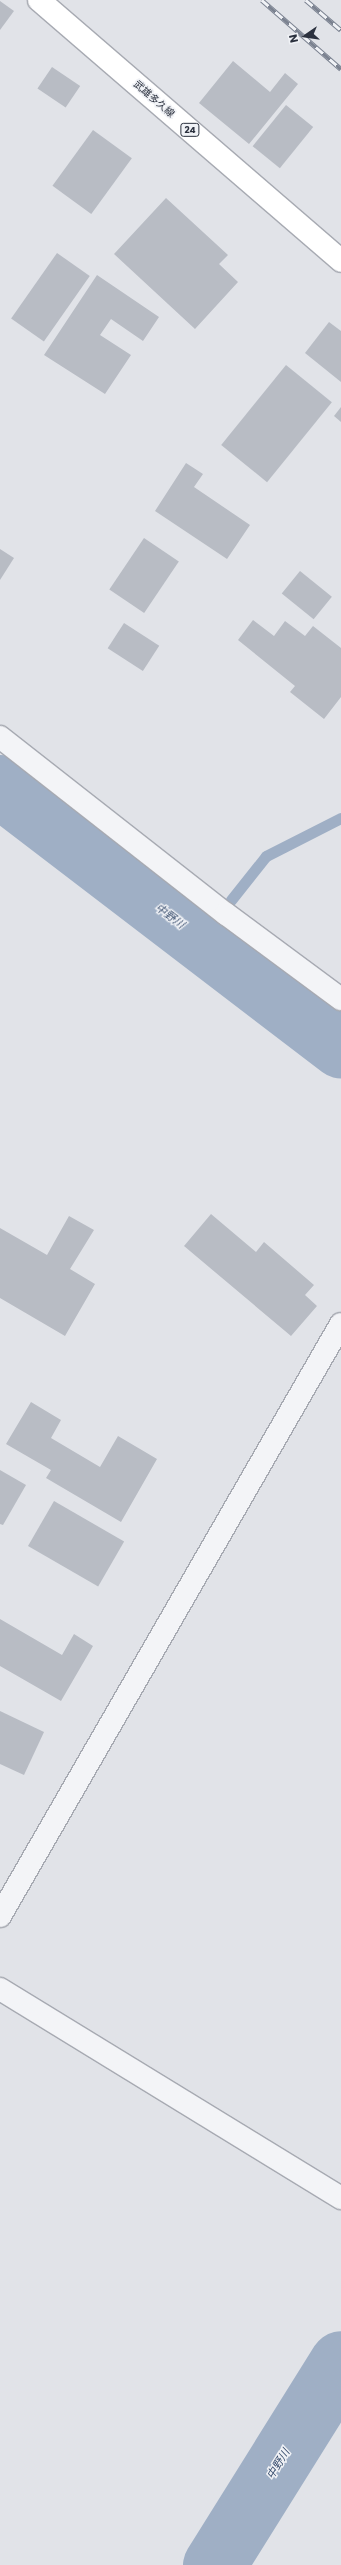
<!DOCTYPE html>
<html>
<head>
<meta charset="utf-8">
<style>
	body { margin:0 }
	#map { position:relative; width:341px; height:2565px; overflow:hidden; background:#e1e3e8; font-family:Poppins,"Noto Sans JP",sans-serif }
	div>[style] { position:absolute }
	.stream>* { height:11px; margin:-5.5px; padding:0 5.5px; transform-origin:5.5px; border-radius:5.5px; background:#9fafc5 }
	.river>* { height:63px; margin:-31.5px; padding:0 31.5px; transform-origin:31.5px; border-radius:31.5px; background:#9fafc5 }
	.building>* { inset:0; background:#b8bcc4; transform-origin:0 0 }
	.roads { filter:drop-shadow(1px 0 #a7aab2) drop-shadow(-1px 0 #a7aab2) drop-shadow(0 1px #a7aab2) drop-shadow(0 -1px #a7aab2) }
	.minor>* { height:22px; margin:-11px; padding:0 11px; transform-origin:11px; border-radius:11px; background:#f3f4f7 }
	.tertiary>* { height:22px; margin:-11px; padding:0 11px; transform-origin:11px; border-radius:11px; background:#f3f4f7 }
	.primary>* { height:22px; margin:-11px; padding:0 11px; transform-origin:11px; border-radius:11px; background:#fff }
	.rail>* { height:4.5px; margin-top:-2.25px; transform-origin:0; background:repeating-linear-gradient(90deg,#f0f2f6 0 9px,#7b8290 0 18px); box-sizing:border-box; border-block:1px solid #7b8290 }
	span { translate:-50% -50%; white-space:nowrap; text-align:center; line-height:1.15; -webkit-text-stroke:3px #f0f2f6; paint-order:stroke }
	.shield-label span { padding:1px 3px; background:#f0f2f6; border:1px solid; border-radius:3px; -webkit-text-stroke-width:0 }
	.shield-label { font-size:9px; color:#2b313e; font-weight:700 }
	.street-label { font-size:10px; color:#2b313e }
	.water-label { font-size:11px; color:#394e6e; font-style:italic }
	.north { position:absolute; left:285px; top:16px; width:40px; height:40px; -webkit-text-stroke:3px #f0f2f6; paint-order:stroke; rotate:257deg; font-size:11px; font-weight:700; line-height:16px; text-align:center; color:#2b313e }
	.north::after { content:''; display:block; margin:auto; width:14px; height:18px; background:#2b313e; clip-path:polygon(50% 0,100% 100%,50% 72%,0 100%) }
</style>
</head>
<body>
<div id="map">
	<div class="stream">
		<i style="left:231px;top:900px;width:56px;rotate:-51.5deg"></i>
		<i style="left:266px;top:856px;width:84px;rotate:-26.9deg"></i>
	</div>
	<div class="river">
		<i style="left:0;top:786px;width:429px;rotate:37.4deg"></i>
		<i style="left:214px;top:2565px;width:239px;rotate:-58deg"></i>
	</div>
	<div class="building">
		<i style="clip-path:polygon(0 1px,14px 11px,0 30px)"></i>
		<i style="clip-path:polygon(233px 61px,270px 92px,285px 73px,298px 84px,249px 144px,199px 103px)"></i>
		<i style="left:52px;top:67px;width:34px;height:26px;rotate:34deg"></i>
		<i style="left:286px;top:105px;width:35px;height:53px;rotate:39deg"></i>
		<i style="left:93px;top:130px;width:48px;height:69px;rotate:36deg"></i>
		<i style="clip-path:polygon(166px 198px,228px 255px,219px 264px,238px 282px,195px 329px,114px 254px)"></i>
		<i style="left:57px;top:253px;width:40px;height:80px;rotate:35deg"></i>
		<i style="clip-path:polygon(97px 275px,159px 317px,143px 341px,111px 319px,100px 335px,131px 355px,105px 394px,44px 355px)"></i>
		<i style="clip-path:polygon(329px 322px,341px 331px,341px 382px,305px 353px)"></i>
		<i style="left:286px;top:365px;width:59px;height:103px;rotate:39deg"></i>
		<i style="clip-path:polygon(341px 407px,341px 422px,334px 416px)"></i>
		<i style="clip-path:polygon(186px 463px,203px 474px,194px 487px,250px 525px,227px 559px,155px 511px)"></i>
		<i style="left:144px;top:538px;width:42px;height:62px;rotate:34deg"></i>
		<i style="clip-path:polygon(0 549px,14px 558px,0 580px)"></i>
		<i style="left:300px;top:571px;width:41px;height:29px;rotate:39deg"></i>
		<i style="clip-path:polygon(253px 620px,274px 636px,285px 621px,305px 636px,313px 626px,341px 648px,341px 697px,324px 719px,290px 692px,295px 686px,238px 640px)"></i>
		<i style="left:124px;top:623px;width:42px;height:30px;rotate:33deg"></i>
		<i style="clip-path:polygon(211px 1214px,256px 1252px,264px 1242px,314px 1285px,305px 1295px,317px 1306px,291px 1336px,184px 1246px)"></i>
		<i style="clip-path:polygon(69px 1216px,94px 1230px,70px 1269px,95px 1284px,65px 1336px,0 1298px,0 1228px,47px 1255px)"></i>
		<i style="clip-path:polygon(31px 1402px,61px 1420px,51px 1438px,100px 1467px,118px 1436px,157px 1459px,121px 1522px,46px 1478px,51px 1470px,6px 1444px)"></i>
		<i style="clip-path:polygon(0 1470px,26px 1485px,3px 1525px,0 1524px)"></i>
		<i style="left:54px;top:1501px;width:81px;height:52px;rotate:30deg"></i>
		<i style="clip-path:polygon(0 1619px,62px 1655px,74px 1634px,93px 1646px,61px 1701px,0 1666px)"></i>
		<i style="clip-path:polygon(0 1711px,44px 1732px,24px 1775px,0 1764px)"></i>
	</div>
	<div class="roads">
		<div class="minor">
			<i style="left:0;top:737px;width:287px;rotate:38.1deg"></i>
			<i style="left:226px;top:914px;width:143px;rotate:36.5deg"></i>
			<i style="left:0;top:1989px;width:400px;rotate:31.5deg"></i>
		</div>
		<div class="tertiary">
			<i style="left:0;top:1916px;width:683px;rotate:-60.06deg"></i>
		</div>
		<div class="primary">
			<i style="left:39px;top:0;width:399px;rotate:40.8deg"></i>
		</div>
	</div>
	<div class="rail">
		<i style="left:262px;top:0;width:105px;rotate:41.1deg"></i>
		<i style="left:306px;top:0;width:46px;rotate:40.6deg"></i>
	</div>
	<div class="shield-label">
		<span style="left:190px;top:130px">24</span>
	</div>
	<div class="street-label">
		<span style="left:154px;top:99px;rotate:41deg">武雄多久線</span>
	</div>
	<div class="water-label">
		<span style="left:170px;top:916px;rotate:37deg">中野川</span>
		<span style="left:278px;top:2464px;rotate:-58deg">中野川</span>
	</div>
	<div class="north">N</div>
</div>
</body>
</html>
